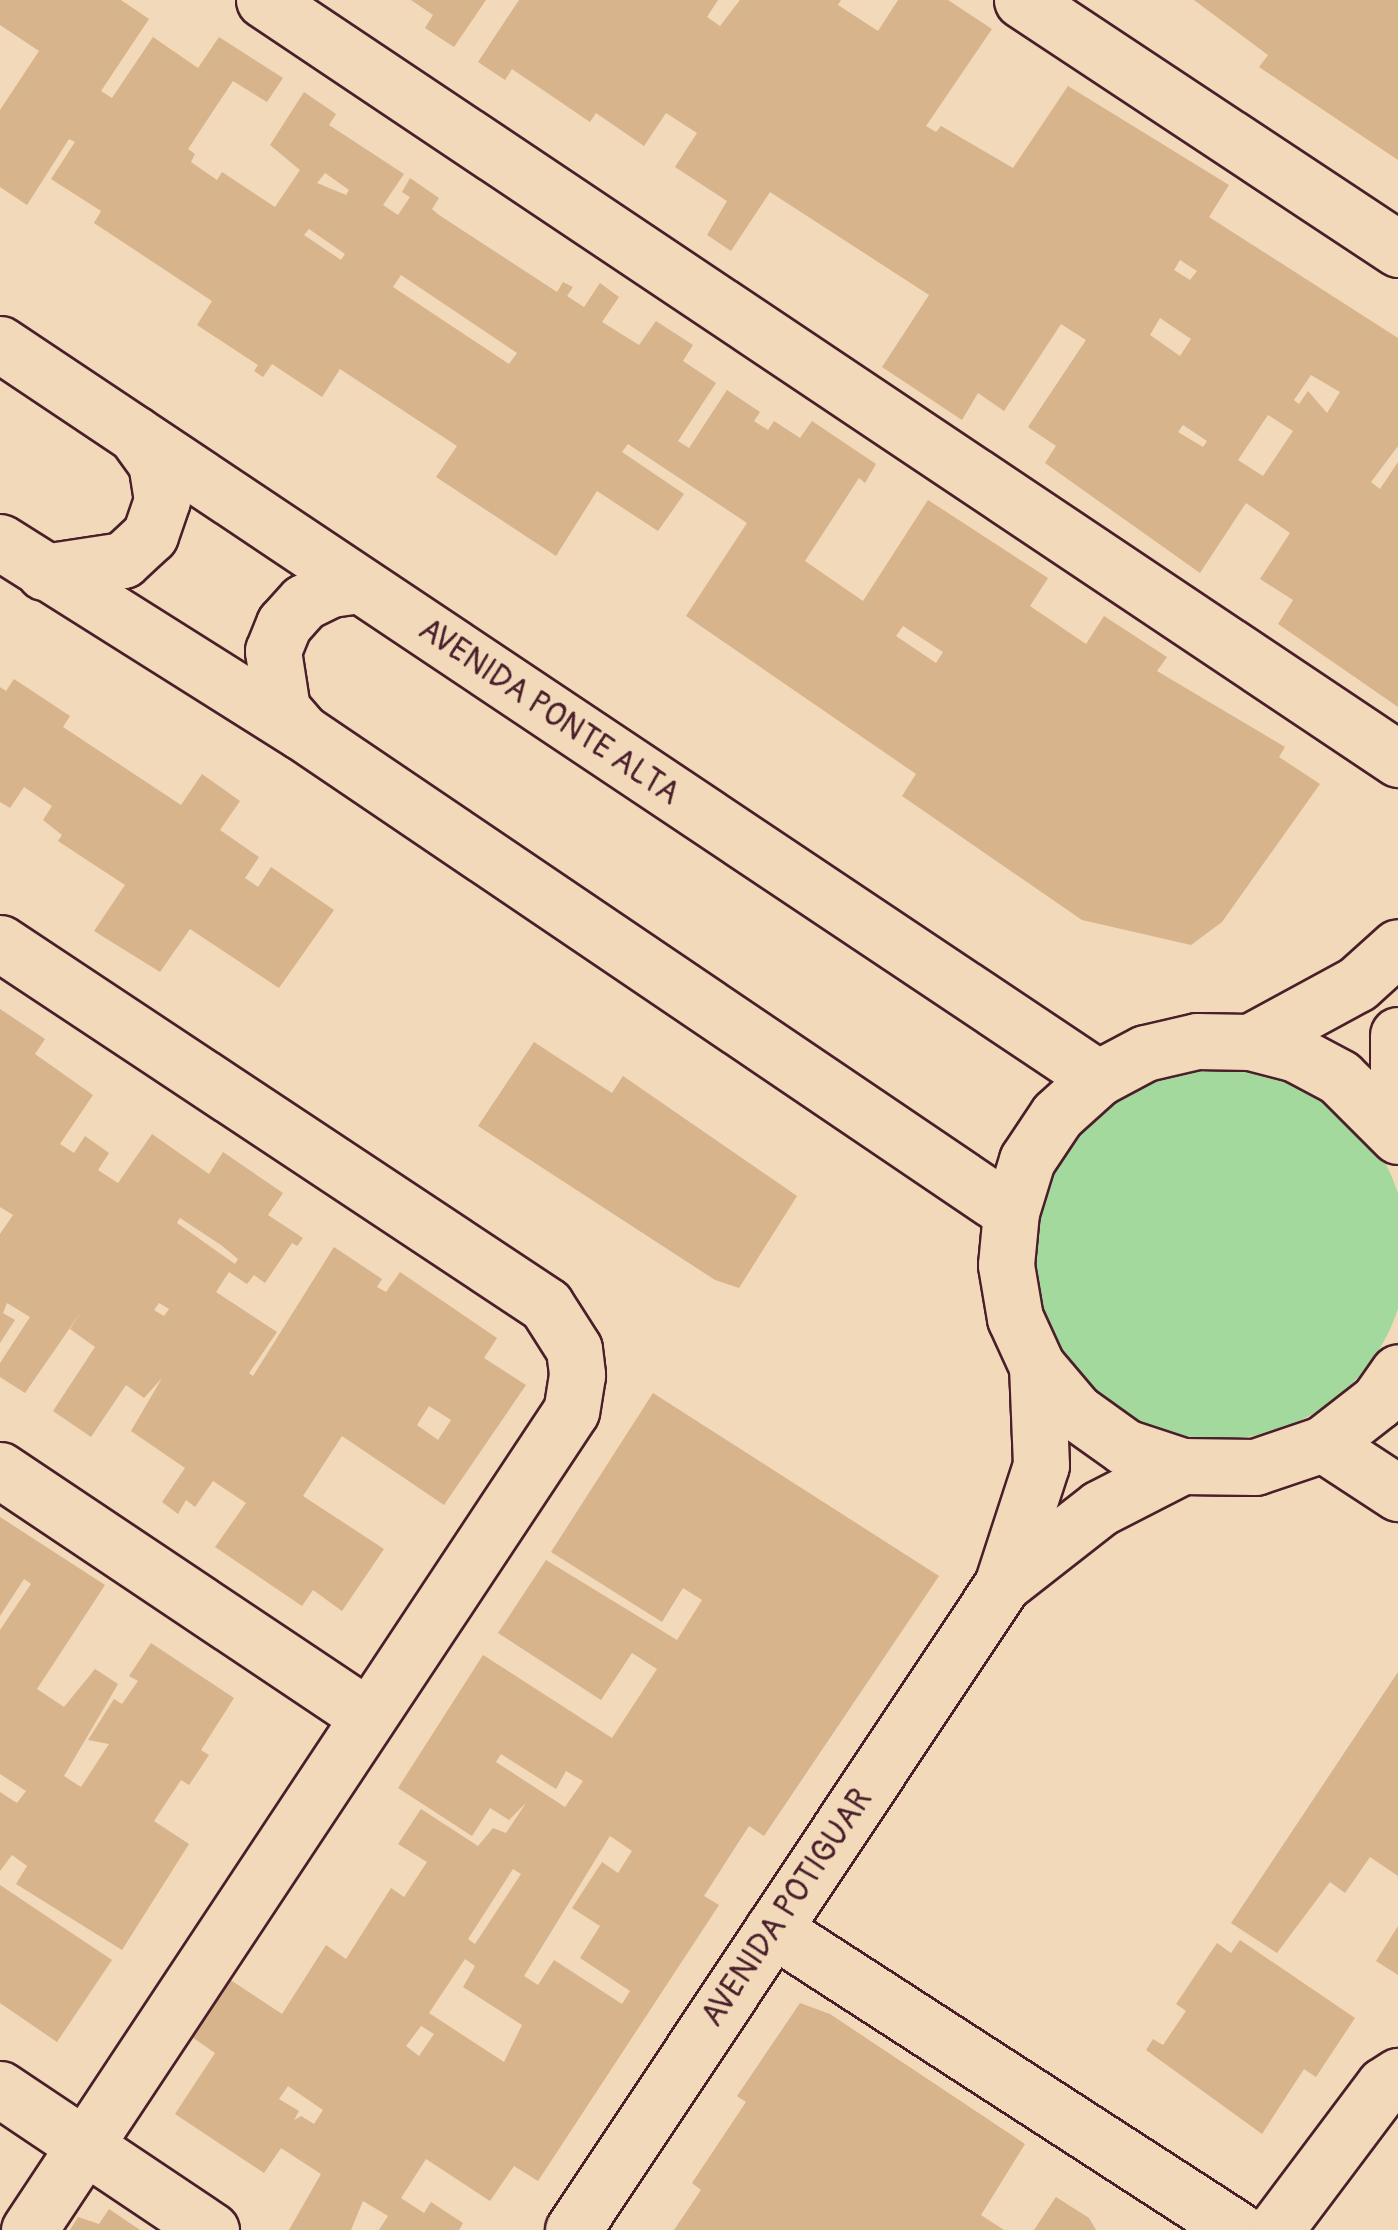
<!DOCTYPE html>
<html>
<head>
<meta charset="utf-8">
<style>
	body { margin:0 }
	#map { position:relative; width:1398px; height:2230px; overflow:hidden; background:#f1d9b9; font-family:Pangolin,sans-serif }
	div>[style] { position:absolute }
	.green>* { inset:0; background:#a3d99c }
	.round { border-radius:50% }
	.building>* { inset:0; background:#d7b48c }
	.roads { filter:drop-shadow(2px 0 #4a1f2b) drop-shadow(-2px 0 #4a1f2b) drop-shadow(0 2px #4a1f2b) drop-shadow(0 -2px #4a1f2b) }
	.street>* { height:55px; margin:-27.5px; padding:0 27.5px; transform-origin:27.5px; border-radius:27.5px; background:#f1d9b9 }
	.secondary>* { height:55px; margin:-27.5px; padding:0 27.5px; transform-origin:27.5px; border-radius:27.5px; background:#f1d9b9 }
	span { translate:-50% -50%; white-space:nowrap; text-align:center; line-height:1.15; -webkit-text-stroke:9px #f1d9b9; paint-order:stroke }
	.street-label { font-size:32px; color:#4a1f2b }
</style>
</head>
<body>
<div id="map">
	<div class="green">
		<i class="round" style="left:1031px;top:1063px;width:376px;height:376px"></i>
	</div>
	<div class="building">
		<i style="clip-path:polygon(evenodd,0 0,121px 0,149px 19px,101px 91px,112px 98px,153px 37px,198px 68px,219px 37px,283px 78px,267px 102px,233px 81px,188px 149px,195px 154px,191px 162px,217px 180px,222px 172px,275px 207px,300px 170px,270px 145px,304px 92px,336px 114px,329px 125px,404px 174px,383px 205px,398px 215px,410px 197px,402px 192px,410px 178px,439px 198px,432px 209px,439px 215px,557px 292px,563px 282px,573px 287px,567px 296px,584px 307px,600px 283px,619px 297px,602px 322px,639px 345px,656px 321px,693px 345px,683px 361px,716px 383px,678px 441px,689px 448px,727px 390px,760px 412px,754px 421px,768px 430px,774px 421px,800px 438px,812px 421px,876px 464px,865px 483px,859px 478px,805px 561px,863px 601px,928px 500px,1048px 578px,1030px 606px,1086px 644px,1104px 616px,1167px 657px,1157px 671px,1285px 747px,1279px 757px,1320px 784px,1222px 922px,1191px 945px,1082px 920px,902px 796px,916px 774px,686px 616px,747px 523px,628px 444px,622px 452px,684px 494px,658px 531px,597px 491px,556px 556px,436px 477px,457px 446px,340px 369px,322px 397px,272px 364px,263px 377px,254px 371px,258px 365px,197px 325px,212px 301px,94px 223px,101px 211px,51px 179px,75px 142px,69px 139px,27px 205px,0 187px,0 110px,39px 51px,0 25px,0 0,325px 173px,349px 190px,346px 195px,317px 183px,325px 173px,0 0,309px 229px,345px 254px,341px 260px,304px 235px,309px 229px,0 0,401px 275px,517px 353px,509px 364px,393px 287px,401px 275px,0 0,903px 626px,943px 652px,936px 663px,896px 636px,903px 626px)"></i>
		<i style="clip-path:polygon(411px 0,486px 0,454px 47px,425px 28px,433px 15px)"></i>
		<i style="clip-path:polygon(evenodd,519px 0,718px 0,707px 17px,720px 26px,740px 0,841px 0,838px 5px,878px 31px,898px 0,948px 0,992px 29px,926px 126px,936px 132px,941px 126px,1013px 168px,1068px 86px,1229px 185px,1209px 217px,1398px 338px,1398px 446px,1371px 482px,1380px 489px,1398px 462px,1398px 707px,1278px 624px,1293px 600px,1260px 579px,1290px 533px,1246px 503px,1200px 573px,1045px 463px,1056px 446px,1028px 427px,1086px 340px,1061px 324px,1004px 411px,978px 393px,962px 420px,882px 367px,929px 295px,770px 192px,731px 251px,707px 235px,727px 201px,675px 167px,697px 133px,666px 113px,644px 146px,596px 113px,590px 122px,512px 69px,505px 80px,478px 62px,519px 0,1180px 260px,1197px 271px,1190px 280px,1174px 270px,1180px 260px,519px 0,1160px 318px,1191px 339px,1180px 356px,1150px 335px,1160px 318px,519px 0,1311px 375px,1340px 392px,1327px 413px,1308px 391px,1299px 404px,1294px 400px,1311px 375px,519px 0,1268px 415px,1293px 431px,1263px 476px,1238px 460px,1268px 415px,519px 0,1183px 425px,1207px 441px,1203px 447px,1178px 432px,1183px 425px)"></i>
		<i style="clip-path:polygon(1194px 0,1398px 0,1398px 160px,1259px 67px,1268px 55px)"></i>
		<i style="clip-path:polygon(14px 679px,70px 716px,63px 727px,181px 805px,202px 774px,240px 801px,220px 830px,259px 857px,245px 878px,258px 887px,271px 867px,334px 910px,279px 988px,190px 929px,160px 972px,94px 931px,125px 885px,58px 841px,62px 835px,43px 820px,52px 806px,24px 787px,10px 808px,0 802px,0 687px,6px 691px)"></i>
		<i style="clip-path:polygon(evenodd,0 1009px,45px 1039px,35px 1054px,93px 1095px,60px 1144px,74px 1153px,85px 1136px,109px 1153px,98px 1170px,118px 1183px,152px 1134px,209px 1174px,223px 1152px,283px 1193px,268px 1215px,303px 1238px,297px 1246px,292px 1243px,265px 1283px,254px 1275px,247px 1284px,229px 1272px,216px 1292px,277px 1332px,249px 1373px,253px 1376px,334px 1247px,382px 1279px,377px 1287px,386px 1292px,400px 1272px,497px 1338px,484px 1358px,526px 1385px,444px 1505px,342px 1436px,303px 1496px,384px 1549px,342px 1611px,313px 1590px,302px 1606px,215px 1547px,246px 1503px,213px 1481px,195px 1507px,186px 1500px,178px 1514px,162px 1502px,185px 1468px,131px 1431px,162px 1378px,144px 1398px,126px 1385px,91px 1437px,53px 1411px,95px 1347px,70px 1329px,83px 1309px,25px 1393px,0 1377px,0 1363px,30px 1317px,7px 1303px,3px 1313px,15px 1320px,0 1343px,0 1234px,13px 1215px,0 1207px,0 1009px,180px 1218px,221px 1245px,238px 1259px,235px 1264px,177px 1223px,180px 1218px,0 1009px,159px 1303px,169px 1309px,164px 1316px,154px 1310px,159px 1303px,0 1009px,429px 1406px,451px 1420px,438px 1440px,417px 1425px,429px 1406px)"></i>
		<i style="clip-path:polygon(534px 1042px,612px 1093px,623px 1076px,797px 1196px,739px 1288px,715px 1280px,478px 1126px)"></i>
		<i style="clip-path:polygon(evenodd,653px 1393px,939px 1576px,764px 1836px,749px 1826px,704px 1896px,719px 1905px,538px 2181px,514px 2166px,490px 2201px,426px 2159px,401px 2198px,424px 2213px,431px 2202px,463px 2223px,459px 2230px,379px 2230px,388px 2216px,363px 2201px,351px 2230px,289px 2230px,321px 2174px,281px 2148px,264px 2173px,175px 2114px,215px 2053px,192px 2037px,229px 1979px,282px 2014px,326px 1945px,346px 1959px,391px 1888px,404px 1897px,427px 1862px,398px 1844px,421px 1809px,478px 1846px,493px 1828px,506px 1833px,526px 1803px,509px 1820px,490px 1808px,472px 1836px,398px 1788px,483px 1655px,612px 1738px,657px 1669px,632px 1653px,601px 1700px,498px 1633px,546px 1560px,677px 1640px,702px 1600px,683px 1588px,662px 1622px,551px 1552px,653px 1393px,501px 1754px,556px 1789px,566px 1771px,583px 1781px,565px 1807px,496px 1762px,501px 1754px,653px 1393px,610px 1836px,632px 1851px,618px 1873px,602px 1862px,572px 1908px,600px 1926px,580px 1958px,630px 1991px,622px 2004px,554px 1960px,538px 1985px,524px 1976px,610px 1836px,653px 1393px,513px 1869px,521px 1874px,475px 1944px,468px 1939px,513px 1869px,653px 1393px,465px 1959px,475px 1966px,463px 1987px,522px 2025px,504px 2062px,429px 2013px,465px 1959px,653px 1393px,421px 2026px,434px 2034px,419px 2056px,406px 2046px,421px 2026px,653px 1393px,288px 2086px,323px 2110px,314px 2124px,301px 2116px,294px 2120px,299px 2111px,279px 2099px,288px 2086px)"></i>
		<i style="clip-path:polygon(0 1517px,105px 1585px,37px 1689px,64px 1707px,95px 1669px,118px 1684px,64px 1776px,81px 1787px,109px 1744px,88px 1740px,114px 1699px,122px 1704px,138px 1681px,129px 1676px,151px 1643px,234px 1698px,201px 1750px,209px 1755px,189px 1785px,181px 1780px,154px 1821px,189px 1844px,122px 1950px,16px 1884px,27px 1866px,12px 1855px,0 1871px,0 1792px,17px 1803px,26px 1791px,0 1774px,0 1630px,31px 1584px,24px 1579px,0 1616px)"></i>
		<i style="clip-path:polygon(1398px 1672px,1398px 1876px,1370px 1857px,1345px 1893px,1330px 1882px,1277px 1953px,1231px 1923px)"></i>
		<i style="clip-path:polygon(0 1885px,112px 1960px,57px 2042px,0 2003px)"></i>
		<i style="clip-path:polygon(1398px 1926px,1398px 1975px,1376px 1961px)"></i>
		<i style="clip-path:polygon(1240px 1940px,1355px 2018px,1316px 2077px,1304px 2069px,1262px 2134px,1146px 2050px,1153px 2039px,1163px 2045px,1186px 2011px,1176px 2004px,1217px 1943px,1231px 1953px)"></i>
		<i style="clip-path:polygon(800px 2003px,830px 2014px,1025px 2144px,981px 2215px,1004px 2230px,674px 2230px,701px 2190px,692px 2183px,746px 2102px,737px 2096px)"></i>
		<i style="clip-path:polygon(1056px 2197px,1089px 2218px,1096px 2230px,1034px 2230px)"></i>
		<i style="clip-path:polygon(109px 2209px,140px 2230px,70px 2230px,78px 2217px,99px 2224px)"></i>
	</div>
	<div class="roads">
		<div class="street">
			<i style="left:264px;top:0;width:1365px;rotate:33.79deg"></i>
			<i style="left:0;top:943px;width:655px;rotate:33.54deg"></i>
			<i style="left:546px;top:1305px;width:52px;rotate:57.5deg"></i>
			<i style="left:574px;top:1349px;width:26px;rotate:83deg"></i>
			<i style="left:577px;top:1375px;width:36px;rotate:99deg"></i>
			<i style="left:571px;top:1411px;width:982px;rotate:123.5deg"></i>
			<i style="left:0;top:1470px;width:443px;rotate:33.8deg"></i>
			<i style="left:773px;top:1929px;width:554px;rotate:32.92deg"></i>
			<i style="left:0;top:2089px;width:254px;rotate:33.8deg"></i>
			<i style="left:1275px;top:2230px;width:181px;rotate:-53.1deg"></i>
			<i style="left:1384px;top:2085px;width:17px;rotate:-33deg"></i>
		</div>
		<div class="secondary">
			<i style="left:1022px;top:0;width:451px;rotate:33.5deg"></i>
			<i style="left:0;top:344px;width:1321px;rotate:33.76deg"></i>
			<i style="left:0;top:542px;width:357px;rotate:32.2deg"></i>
			<i style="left:302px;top:732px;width:856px;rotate:34.1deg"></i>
			<i style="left:44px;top:572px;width:80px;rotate:-8.6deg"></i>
			<i style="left:123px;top:560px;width:37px;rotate:-43deg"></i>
			<i style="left:150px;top:535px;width:37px;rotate:-71deg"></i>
			<i style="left:162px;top:500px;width:37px;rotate:-99deg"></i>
			<i style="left:156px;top:463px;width:36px;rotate:-126deg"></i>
			<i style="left:302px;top:732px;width:30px;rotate:-131deg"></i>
			<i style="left:282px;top:709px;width:59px;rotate:-98.8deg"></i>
			<i style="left:273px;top:651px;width:29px;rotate:-68deg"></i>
			<i style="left:284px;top:624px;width:30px;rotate:-48deg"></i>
			<i style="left:304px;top:602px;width:30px;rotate:-26deg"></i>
			<i style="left:331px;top:589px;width:28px;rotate:-8deg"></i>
			<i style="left:1398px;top:1035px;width:76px;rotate:90deg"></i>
			<i style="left:1250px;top:1042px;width:122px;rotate:-28.5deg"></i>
			<i style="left:1357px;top:984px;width:55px;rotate:-42.1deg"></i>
			<i style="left:1398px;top:1136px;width:83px;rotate:-135deg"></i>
			<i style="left:1339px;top:1077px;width:49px;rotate:-151.9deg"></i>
			<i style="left:1296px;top:1054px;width:48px;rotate:-165.4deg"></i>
			<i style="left:1250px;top:1042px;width:53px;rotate:-178.9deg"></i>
			<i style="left:1197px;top:1041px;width:53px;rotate:167deg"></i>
			<i style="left:1145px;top:1053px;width:53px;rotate:152deg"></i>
			<i style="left:1098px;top:1078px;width:55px;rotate:137.9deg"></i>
			<i style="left:1057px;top:1115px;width:54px;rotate:123.7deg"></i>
			<i style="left:1027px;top:1160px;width:54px;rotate:107.1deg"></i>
			<i style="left:1011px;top:1212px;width:53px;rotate:95.4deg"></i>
			<i style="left:1006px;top:1265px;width:54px;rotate:80.4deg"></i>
			<i style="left:1015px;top:1318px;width:53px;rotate:65.4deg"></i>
			<i style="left:1037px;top:1366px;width:60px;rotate:49.7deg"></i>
			<i style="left:1076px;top:1412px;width:60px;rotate:35.5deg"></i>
			<i style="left:1125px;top:1447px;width:60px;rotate:18.4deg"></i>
			<i style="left:1182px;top:1466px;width:73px;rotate:0.8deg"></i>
			<i style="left:1255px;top:1467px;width:72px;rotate:-18.7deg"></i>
			<i style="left:1323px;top:1444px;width:70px;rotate:-38deg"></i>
			<i style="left:1378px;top:1401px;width:35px;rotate:-55deg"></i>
			<i style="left:1323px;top:1444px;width:90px;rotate:33.2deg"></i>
			<i style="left:1004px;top:1583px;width:122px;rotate:-38deg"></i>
			<i style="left:1100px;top:1508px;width:92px;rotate:-27.1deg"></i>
			<i style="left:573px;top:2230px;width:775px;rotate:-56.37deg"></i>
			<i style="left:1002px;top:1585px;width:126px;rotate:-72deg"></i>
			<i style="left:1041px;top:1465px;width:99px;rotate:-92.3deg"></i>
		</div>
	</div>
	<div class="street-label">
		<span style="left:549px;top:712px;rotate:34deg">AVENIDA PONTE ALTA</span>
		<span style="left:787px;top:1908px;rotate:-56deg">AVENIDA POTIGUAR</span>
	</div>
</div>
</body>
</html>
